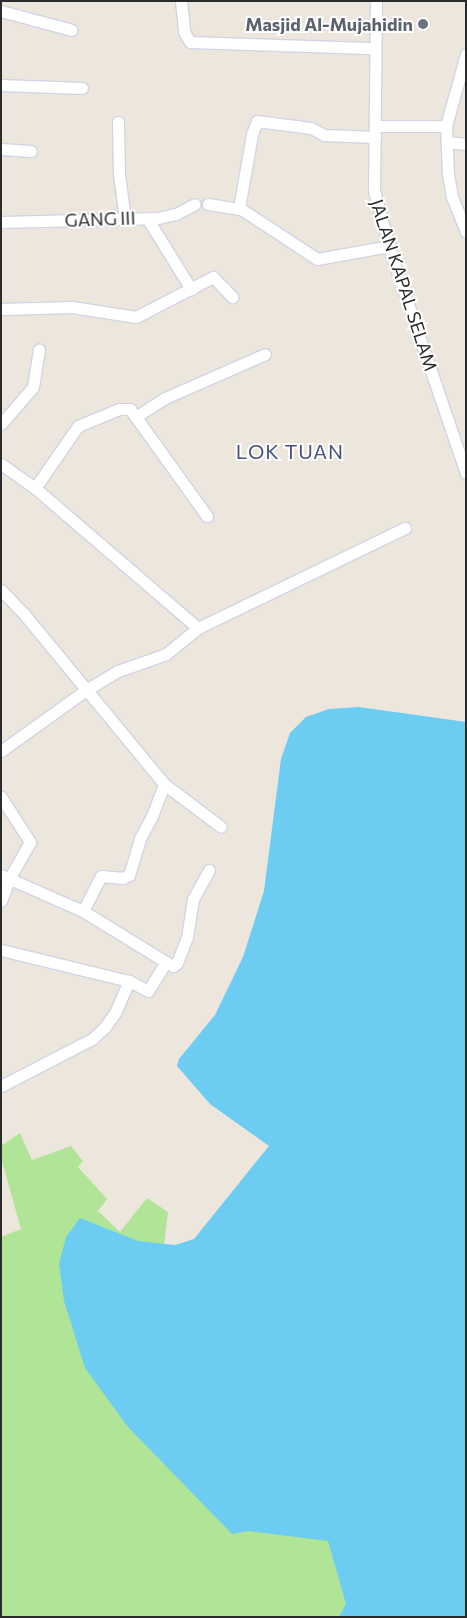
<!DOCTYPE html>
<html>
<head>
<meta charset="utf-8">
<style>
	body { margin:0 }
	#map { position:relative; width:467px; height:1618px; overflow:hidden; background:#ede6dc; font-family:Commissioner,sans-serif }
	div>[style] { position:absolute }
	.green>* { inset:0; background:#b0e597 }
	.water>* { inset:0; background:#6cccf2 }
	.roads { filter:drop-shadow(1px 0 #d1d4e4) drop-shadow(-1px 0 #d1d4e4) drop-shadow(0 1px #d1d4e4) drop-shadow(0 -1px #d1d4e4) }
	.street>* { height:11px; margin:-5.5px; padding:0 5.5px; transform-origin:5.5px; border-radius:5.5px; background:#fff }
	.dots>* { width:14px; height:14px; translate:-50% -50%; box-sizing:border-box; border:2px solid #fff; border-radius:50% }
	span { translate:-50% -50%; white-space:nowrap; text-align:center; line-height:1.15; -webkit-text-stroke:4px #fff; paint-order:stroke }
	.worship-label { font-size:18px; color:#5b616d; font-weight:700 }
	.right { translate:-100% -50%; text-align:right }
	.street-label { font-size:18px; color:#2b2b2b }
	.quarter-label { font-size:20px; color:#49517d; letter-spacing:1px }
	.frame { position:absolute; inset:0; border:2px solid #2b2b2b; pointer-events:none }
</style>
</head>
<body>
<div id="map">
	<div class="green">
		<i style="clip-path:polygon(20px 1133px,32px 1160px,71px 1146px,83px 1161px,78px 1167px,107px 1199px,98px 1211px,120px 1232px,147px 1198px,168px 1212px,161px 1271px,466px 1617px,1px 1617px,1px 1237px,21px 1229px,1px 1158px,1px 1146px)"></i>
	</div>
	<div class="water">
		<i style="clip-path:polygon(359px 707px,466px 722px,466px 1617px,339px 1617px,346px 1604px,328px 1541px,248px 1531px,232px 1534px,128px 1427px,85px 1368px,64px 1301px,59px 1264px,66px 1237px,80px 1218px,138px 1241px,175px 1245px,194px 1239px,269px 1146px,210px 1104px,177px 1066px,179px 1059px,215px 1015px,243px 957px,264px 891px,281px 759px,290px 733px,306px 717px,329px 709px)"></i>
	</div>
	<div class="roads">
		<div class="street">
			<i style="left:181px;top:1px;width:31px;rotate:84deg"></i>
			<i style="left:184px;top:32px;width:12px;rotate:59deg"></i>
			<i style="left:190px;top:42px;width:185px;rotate:1.9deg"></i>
			<i style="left:376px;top:1px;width:190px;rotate:90.6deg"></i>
			<i style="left:374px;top:191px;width:68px;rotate:74.7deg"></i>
			<i style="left:392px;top:257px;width:228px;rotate:71.1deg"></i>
			<i style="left:1px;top:11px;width:73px;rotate:15deg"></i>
			<i style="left:466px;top:54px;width:75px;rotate:105.5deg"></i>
			<i style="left:446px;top:126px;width:48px;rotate:87.6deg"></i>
			<i style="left:448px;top:174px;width:23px;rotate:80deg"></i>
			<i style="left:452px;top:197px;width:38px;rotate:68deg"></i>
			<i style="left:1px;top:85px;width:81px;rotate:2.1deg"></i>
			<i style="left:118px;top:122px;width:52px;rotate:88.9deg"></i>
			<i style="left:119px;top:174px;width:45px;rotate:82.4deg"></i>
			<i style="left:375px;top:126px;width:71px"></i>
			<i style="left:447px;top:142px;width:19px;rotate:6deg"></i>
			<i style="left:1px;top:149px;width:30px;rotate:4deg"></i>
			<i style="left:208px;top:204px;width:33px;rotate:9deg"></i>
			<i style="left:241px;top:209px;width:91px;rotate:33.3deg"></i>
			<i style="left:317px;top:259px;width:73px;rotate:-10.2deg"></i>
			<i style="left:239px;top:208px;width:75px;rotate:-80deg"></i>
			<i style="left:252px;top:134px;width:14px;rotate:-69deg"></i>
			<i style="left:257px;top:121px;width:54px;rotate:7.4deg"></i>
			<i style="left:311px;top:128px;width:15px;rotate:28deg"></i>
			<i style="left:324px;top:135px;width:51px;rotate:2.2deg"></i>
			<i style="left:147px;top:218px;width:84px;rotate:58.2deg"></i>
			<i style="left:1px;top:222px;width:157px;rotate:-1.5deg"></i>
			<i style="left:158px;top:218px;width:18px;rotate:-13deg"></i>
			<i style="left:176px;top:214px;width:21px;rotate:-28deg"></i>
			<i style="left:1px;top:309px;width:71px;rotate:-1.6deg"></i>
			<i style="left:72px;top:307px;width:65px;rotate:8.9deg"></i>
			<i style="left:136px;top:317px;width:87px;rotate:-27.5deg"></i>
			<i style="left:213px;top:277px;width:28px;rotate:46deg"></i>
			<i style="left:137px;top:416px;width:33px;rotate:-33deg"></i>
			<i style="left:165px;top:398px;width:109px;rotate:-23.7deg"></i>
			<i style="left:1px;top:424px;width:49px;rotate:-49.1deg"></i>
			<i style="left:33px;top:387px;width:38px;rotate:-81deg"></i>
			<i style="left:1px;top:464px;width:42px;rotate:35.2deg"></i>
			<i style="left:35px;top:488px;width:215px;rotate:40.7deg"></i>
			<i style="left:35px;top:488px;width:75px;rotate:-55.3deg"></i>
			<i style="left:78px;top:426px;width:44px;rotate:-22.5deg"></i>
			<i style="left:119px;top:409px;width:11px"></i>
			<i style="left:130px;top:409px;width:132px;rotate:54.3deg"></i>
			<i style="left:1px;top:590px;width:33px;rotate:46deg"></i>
			<i style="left:24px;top:614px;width:220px;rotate:50.5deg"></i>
			<i style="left:164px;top:784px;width:71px;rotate:37deg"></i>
			<i style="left:1px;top:751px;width:105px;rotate:-35.7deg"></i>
			<i style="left:86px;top:690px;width:37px;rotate:-31deg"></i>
			<i style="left:118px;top:671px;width:51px;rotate:-19.5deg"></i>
			<i style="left:166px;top:654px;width:41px;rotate:-39.1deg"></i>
			<i style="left:198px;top:628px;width:230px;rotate:-25.8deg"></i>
			<i style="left:1px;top:797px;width:54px;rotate:57.2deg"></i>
			<i style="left:30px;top:842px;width:43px;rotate:119.6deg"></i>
			<i style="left:9px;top:879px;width:23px;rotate:110deg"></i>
			<i style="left:1px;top:875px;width:90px;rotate:23.7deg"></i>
			<i style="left:83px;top:911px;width:97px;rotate:31.6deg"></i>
			<i style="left:166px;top:962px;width:34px;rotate:122deg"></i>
			<i style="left:148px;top:991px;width:21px;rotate:-152deg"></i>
			<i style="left:129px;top:981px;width:132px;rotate:-166.4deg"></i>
			<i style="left:83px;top:911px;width:39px;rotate:-63deg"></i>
			<i style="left:101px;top:876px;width:22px;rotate:5deg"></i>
			<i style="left:123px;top:878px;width:7px;rotate:-27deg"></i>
			<i style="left:129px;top:875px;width:39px;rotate:-73deg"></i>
			<i style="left:140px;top:838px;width:25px;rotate:-61deg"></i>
			<i style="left:152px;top:816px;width:34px;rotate:-69deg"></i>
			<i style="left:166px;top:962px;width:8px;rotate:30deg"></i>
			<i style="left:173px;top:966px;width:5px;rotate:-37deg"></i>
			<i style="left:177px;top:963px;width:28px;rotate:-69deg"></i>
			<i style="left:187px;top:937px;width:38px;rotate:-81deg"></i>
			<i style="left:193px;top:899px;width:33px;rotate:-61deg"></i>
			<i style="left:1px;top:1086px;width:102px;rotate:-27.3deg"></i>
			<i style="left:92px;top:1039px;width:18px;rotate:-43deg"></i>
			<i style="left:105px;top:1027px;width:19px;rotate:-55deg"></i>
			<i style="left:116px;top:1011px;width:33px;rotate:-67deg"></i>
		</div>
	</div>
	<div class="dots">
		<i style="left:423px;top:24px;background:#6b7280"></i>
	</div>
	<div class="worship-label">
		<span class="right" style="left:413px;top:24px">Masjid Al-Mujahidin</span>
	</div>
	<div class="street-label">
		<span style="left:100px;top:219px;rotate:-2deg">GANG III</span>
		<span style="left:404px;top:285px;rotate:72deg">JALAN KAPAL SELAM</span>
	</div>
	<div class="quarter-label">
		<span style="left:290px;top:451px">LOK TUAN</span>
	</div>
	<div class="frame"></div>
</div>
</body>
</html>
